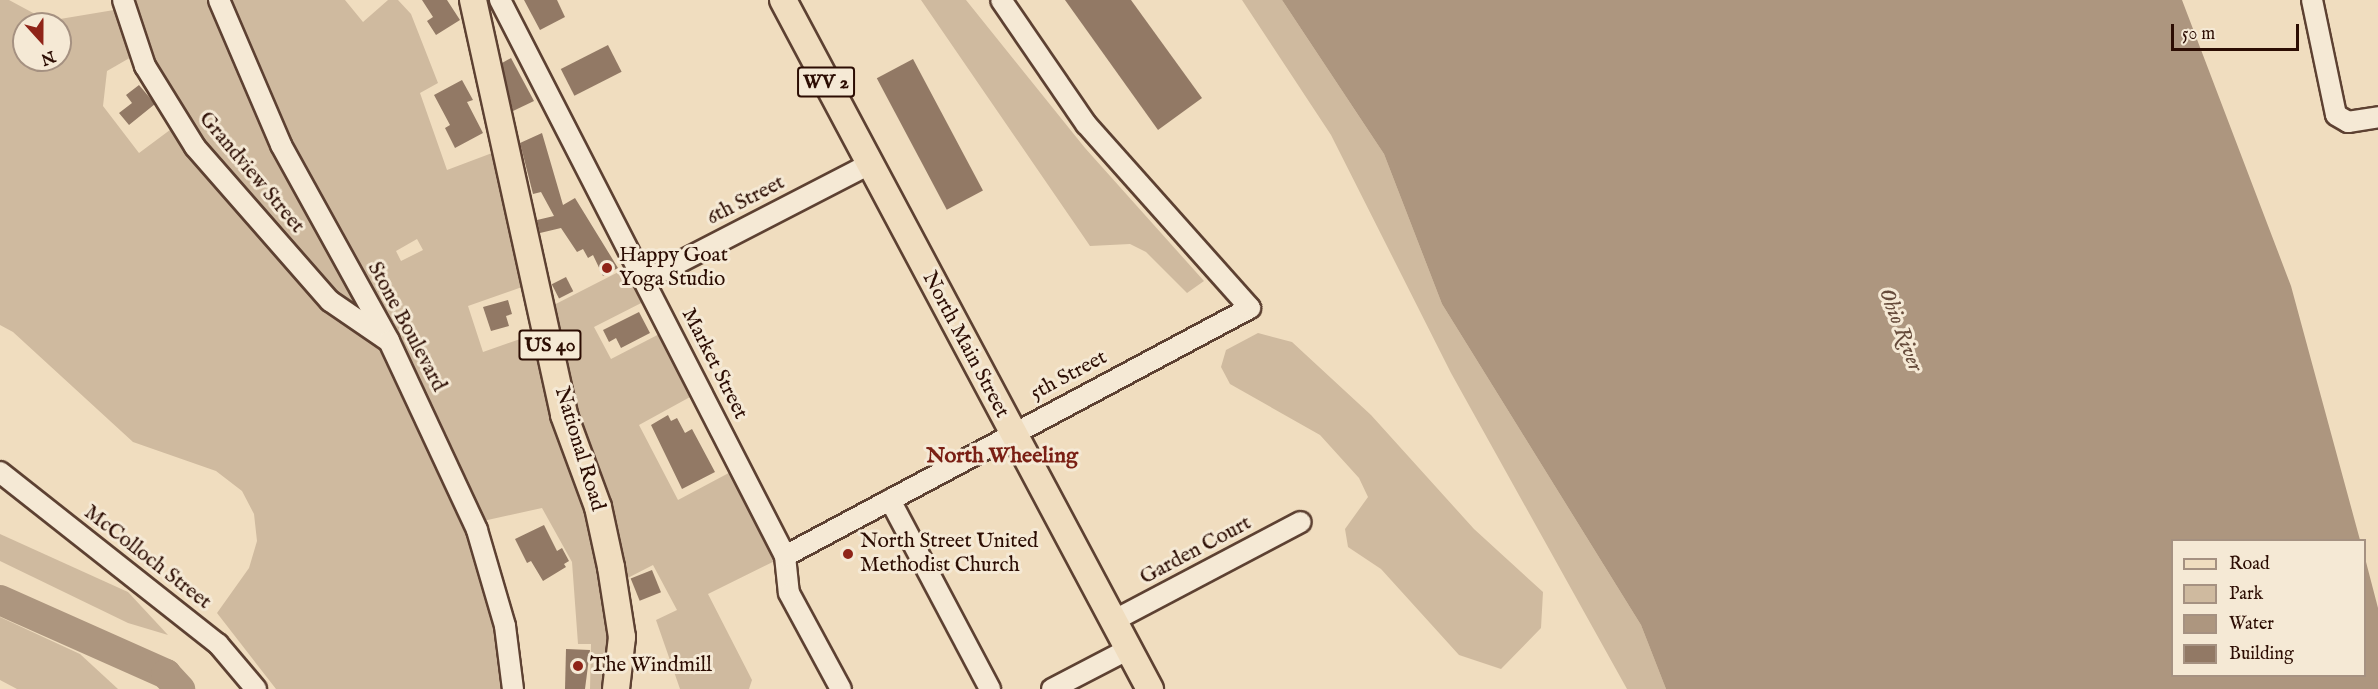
<!DOCTYPE html>
<html>
<head>
<meta charset="utf-8">
<style>
	body { margin:0 }
	#map { position:relative; width:2378px; height:689px; overflow:hidden; background:#f0ddbf; font-family:"IM FELL English",serif }
	div>[style] { position:absolute }
	.green>* { inset:0; background:#cfba9f }
	.water>* { inset:0; background:#ad967f }
	.river>* { height:30px; margin:-15px; padding:0 15px; transform-origin:15px; border-radius:15px; background:#ad967f }
	.building>* { inset:0; background:#927965; transform-origin:0 0 }
	.roads { filter:drop-shadow(2px 0 #5d4132) drop-shadow(-2px 0 #5d4132) drop-shadow(0 2px #5d4132) drop-shadow(0 -2px #5d4132) }
	.minor>* { height:20px; margin:-10px; padding:0 10px; transform-origin:10px; border-radius:10px; background:#f5e9d5 }
	.major>* { height:26px; margin:-13px; padding:0 13px; transform-origin:13px; border-radius:13px; background:#f0ddbf }
	.dots>* { width:16px; height:16px; translate:-50% -50%; box-sizing:border-box; border:3px solid #f5e9d5; border-radius:50% }
	span { translate:-50% -50%; white-space:nowrap; text-align:center; line-height:1.15; -webkit-text-stroke:6px #f5e9d5; paint-order:stroke }
	.shield-label span { padding:2px 4px; background:#f5e9d5; border:2px solid; border-radius:4px; -webkit-text-stroke-width:0 }
	.shield-label { font-size:20px; color:#2c0d03; font-weight:700 }
	.street-label { font-size:21px; color:#2c0d03 }
	.poi-label { font-size:21px; color:#2c0d03 }
	.left { translate:0 -50%; text-align:left }
	.water-label { font-size:22px; color:#664b3b; font-style:italic }
	.neighbourhood-label { font-size:22px; color:#7a1f14; font-weight:700 }
	.legend { position:absolute; left:2171px; top:539px; width:195px; height:138px; box-sizing:border-box; background:#f5e9d5; border:2px solid #a59181; margin:0; padding:8px 10px; list-style:none; font-size:18px; color:#2c0d03 }
	.legend li { display:flex; align-items:center; gap:12px; height:30px }
	.legend b { width:30px; border:2px solid #a59181 }
	.north { position:absolute; left:12px; top:12px; width:60px; height:60px; box-sizing:border-box; background:#f5e9d5; border:2px solid #a59181; border-radius:50%; rotate:159deg; font-size:16px; font-weight:700; line-height:24px; text-align:center; color:#2c0d03 }
	.north::after { content:''; display:block; margin:auto; width:21px; height:27px; background:#8f2418; clip-path:polygon(50% 0,100% 100%,50% 72%,0 100%) }
	.scale { position:absolute; left:2171px; top:24px; width:128px; height:27px; box-sizing:border-box; border:3px solid #2c0d03; border-top:0; padding-left:8px; font-size:18px; line-height:21px; white-space:nowrap; color:#2c0d03; -webkit-text-stroke:4px #f5e9d5; paint-order:stroke }
</style>
</head>
<body>
<div id="map">
	<div class="green">
		<i style="clip-path:polygon(evenodd,0 0,9px 0,48px 21px,126px 8px,123px 0,345px 0,363px 22px,388px 0,398px 0,411px 14px,438px 83px,420px 93px,447px 170px,508px 147px,536px 282px,468px 306px,483px 352px,546px 330px,542px 311px,636px 263px,653px 297px,594px 327px,611px 359px,669px 329px,701px 391px,639px 425px,678px 500px,740px 467px,785px 556px,708px 594px,752px 680px,749px 689px,680px 689px,656px 620px,677px 610px,653px 565px,614px 585px,615px 689px,590px 689px,591px 644px,578px 644px,572px 562px,542px 508px,474px 523px,513px 689px,276px 689px,217px 613px,249px 568px,257px 541px,254px 514px,242px 491px,216px 471px,133px 442px,13px 332px,0 325px,0 0,24px 24px,60px 24px,60px 60px,24px 60px,24px 24px,0 0,140px 52px,178px 124px,139px 153px,103px 106px,107px 71px,140px 52px,0 0,417px 239px,423px 250px,401px 261px,396px 251px,417px 239px)"></i>
		<i style="clip-path:polygon(921px 0,966px 0,1085px 148px,1204px 281px,1187px 293px,1146px 252px,1130px 244px,1090px 246px)"></i>
		<i style="clip-path:polygon(1242px 0,1282px 0,1384px 154px,1442px 304px,1641px 625px,1666px 689px,1627px 689px,1451px 373px,1331px 135px)"></i>
		<i style="clip-path:polygon(1258px 333px,1292px 342px,1371px 415px,1474px 529px,1543px 592px,1541px 628px,1501px 669px,1459px 655px,1381px 569px,1348px 547px,1345px 529px,1368px 497px,1359px 478px,1320px 435px,1230px 384px,1221px 367px,1226px 350px)"></i>
		<i style="clip-path:polygon(0 534px,128px 592px,168px 635px,128px 623px,0 561px)"></i>
		<i style="clip-path:polygon(0 617px,80px 654px,118px 689px,17px 689px,0 680px)"></i>
	</div>
	<div class="water">
		<i style="clip-path:polygon(1282px 0,2182px 0,2291px 286px,2360px 540px,2172px 540px,2172px 676px,2364px 676px,2365px 558px,2378px 608px,2378px 689px,1666px 689px,1641px 625px,1442px 304px,1384px 154px)"></i>
	</div>
	<div class="river">
		<i style="left:0;top:600px;width:182px;rotate:24deg"></i>
		<i style="left:166px;top:674px;width:21px;rotate:47deg"></i>
	</div>
	<div class="building">
		<i style="clip-path:polygon(422px 0,447px 0,460px 20px,436px 35px,427px 21px,433px 17px)"></i>
		<i style="clip-path:polygon(524px 0,557px 0,565px 17px,540px 30px)"></i>
		<i style="clip-path:polygon(1065px 0,1131px 0,1202px 98px,1158px 130px)"></i>
		<i style="left:608px;top:45px;width:30px;height:53px;rotate:63deg"></i>
		<i style="clip-path:polygon(511px 58px,534px 101px,513px 111px,502px 63px)"></i>
		<i style="left:913px;top:59px;width:149px;height:41px;rotate:62deg"></i>
		<i style="clip-path:polygon(462px 80px,473px 100px,467px 102px,483px 133px,455px 148px,445px 128px,450px 125px,434px 95px)"></i>
		<i style="clip-path:polygon(139px 85px,155px 104px,129px 125px,119px 113px,132px 103px,126px 95px)"></i>
		<i style="clip-path:polygon(542px 133px,563px 205px,575px 198px,618px 268px,603px 276px,593px 255px,588px 258px,583px 249px,577px 252px,561px 228px,540px 233px,537px 220px,554px 216px,541px 192px,533px 194px,520px 143px)"></i>
		<i style="left:566px;top:277px;width:16px;height:16px;rotate:63deg"></i>
		<i style="clip-path:polygon(508px 300px,512px 314px,506px 316px,509px 326px,491px 331px,483px 307px)"></i>
		<i style="clip-path:polygon(639px 312px,650px 333px,621px 348px,616px 338px,609px 342px,603px 330px)"></i>
		<i style="clip-path:polygon(668px 415px,671px 421px,677px 418px,685px 433px,692px 429px,715px 472px,682px 489px,651px 425px)"></i>
		<i style="clip-path:polygon(544px 525px,557px 551px,562px 548px,569px 561px,564px 564px,566px 567px,543px 581px,531px 561px,527px 563px,515px 539px)"></i>
		<i style="left:652px;top:570px;width:24px;height:23px;rotate:68deg"></i>
		<i style="clip-path:polygon(566px 649px,590px 650px,585px 689px,565px 689px)"></i>
	</div>
	<div class="roads">
		<div class="minor">
			<i style="left:123px;top:0;width:70px;rotate:71.6deg"></i>
			<i style="left:145px;top:66px;width:95px;rotate:58.3deg"></i>
			<i style="left:195px;top:147px;width:205px;rotate:48.8deg"></i>
			<i style="left:330px;top:301px;width:69px;rotate:34.4deg"></i>
			<i style="left:219px;top:0;width:158px;rotate:66.8deg"></i>
			<i style="left:281px;top:145px;width:224px;rotate:61.1deg"></i>
			<i style="left:389px;top:341px;width:208px;rotate:65deg"></i>
			<i style="left:477px;top:530px;width:100px;rotate:73.7deg"></i>
			<i style="left:505px;top:626px;width:64px;rotate:82.8deg"></i>
			<i style="left:500px;top:0;width:625px;rotate:62.86deg"></i>
			<i style="left:785px;top:556px;width:37px;rotate:84deg"></i>
			<i style="left:789px;top:593px;width:109px;rotate:61.6deg"></i>
			<i style="left:2312px;top:0;width:117px;rotate:78.2deg"></i>
			<i style="left:2336px;top:115px;width:14px;rotate:30deg"></i>
			<i style="left:2348px;top:122px;width:30px;rotate:-9deg"></i>
			<i style="left:645px;top:280px;width:253px;rotate:-27.3deg"></i>
			<i style="left:0;top:472px;width:278px;rotate:38.3deg"></i>
			<i style="left:218px;top:644px;width:59px;rotate:49.8deg"></i>
			<i style="left:890px;top:500px;width:214px;rotate:62.1deg"></i>
			<i style="left:785px;top:556px;width:527px;rotate:-28.07deg"></i>
			<i style="left:1250px;top:308px;width:246px;rotate:-131.7deg"></i>
			<i style="left:1086px;top:124px;width:150px;rotate:-124.4deg"></i>
			<i style="left:1113px;top:621px;width:212px;rotate:-27.8deg"></i>
			<i style="left:1052px;top:689px;width:87px;rotate:-27.5deg"></i>
		</div>
		<div class="major">
			<i style="left:473px;top:0;width:425px;rotate:77.6deg"></i>
			<i style="left:564px;top:415px;width:98px;rotate:69.7deg"></i>
			<i style="left:598px;top:507px;width:61px;rotate:77.8deg"></i>
			<i style="left:611px;top:567px;width:71px;rotate:81.1deg"></i>
			<i style="left:622px;top:637px;width:52px;rotate:96.6deg"></i>
			<i style="left:783px;top:0;width:781px;rotate:61.96deg"></i>
		</div>
	</div>
	<div class="dots">
		<i style="left:607px;top:268px;background:#8f2418"></i>
		<i style="left:848px;top:554px;background:#8f2418"></i>
		<i style="left:578px;top:666px;background:#8f2418"></i>
	</div>
	<div class="shield-label">
		<span style="left:826px;top:82px">WV 2</span>
		<span style="left:550px;top:345px">US 40</span>
	</div>
	<div class="street-label">
		<span style="left:251px;top:173px;rotate:50deg">Grandview Street</span>
		<span style="left:746px;top:201px;rotate:-27deg">6th Street</span>
		<span style="left:406px;top:327px;rotate:62deg">Stone Boulevard</span>
		<span style="left:965px;top:345px;rotate:62deg">North Main Street</span>
		<span style="left:714px;top:364px;rotate:63deg">Market Street</span>
		<span style="left:1069px;top:376px;rotate:-28deg">5th Street</span>
		<span style="left:579px;top:449px;rotate:73deg">National Road</span>
		<span style="left:1196px;top:551px;rotate:-28deg">Garden Court</span>
		<span style="left:147px;top:558px;rotate:38deg">McColloch Street</span>
	</div>
	<div class="poi-label">
		<span class="left" style="left:619px;top:268px">Happy Goat<br>Yoga Studio</span>
		<span class="left" style="left:860px;top:554px">North Street United<br>Methodist Church</span>
		<span class="left" style="left:590px;top:666px">The Windmill</span>
	</div>
	<div class="water-label">
		<span style="left:1900px;top:330px;rotate:69deg">Ohio River</span>
	</div>
	<div class="neighbourhood-label">
		<span style="left:1002px;top:457px">North Wheeling</span>
	</div>
	<ul class="legend">
	<li><b style="height:8px;background:#f0ddbf"></b>Road</li>
	<li><b style="height:16px;background:#cfba9f"></b>Park</li>
	<li><b style="height:16px;background:#ad967f"></b>Water</li>
	<li><b style="height:16px;background:#927965"></b>Building</li>
	</ul>
	<div class="north">N</div>
	<div class="scale">50 m</div>
</div>
</body>
</html>
